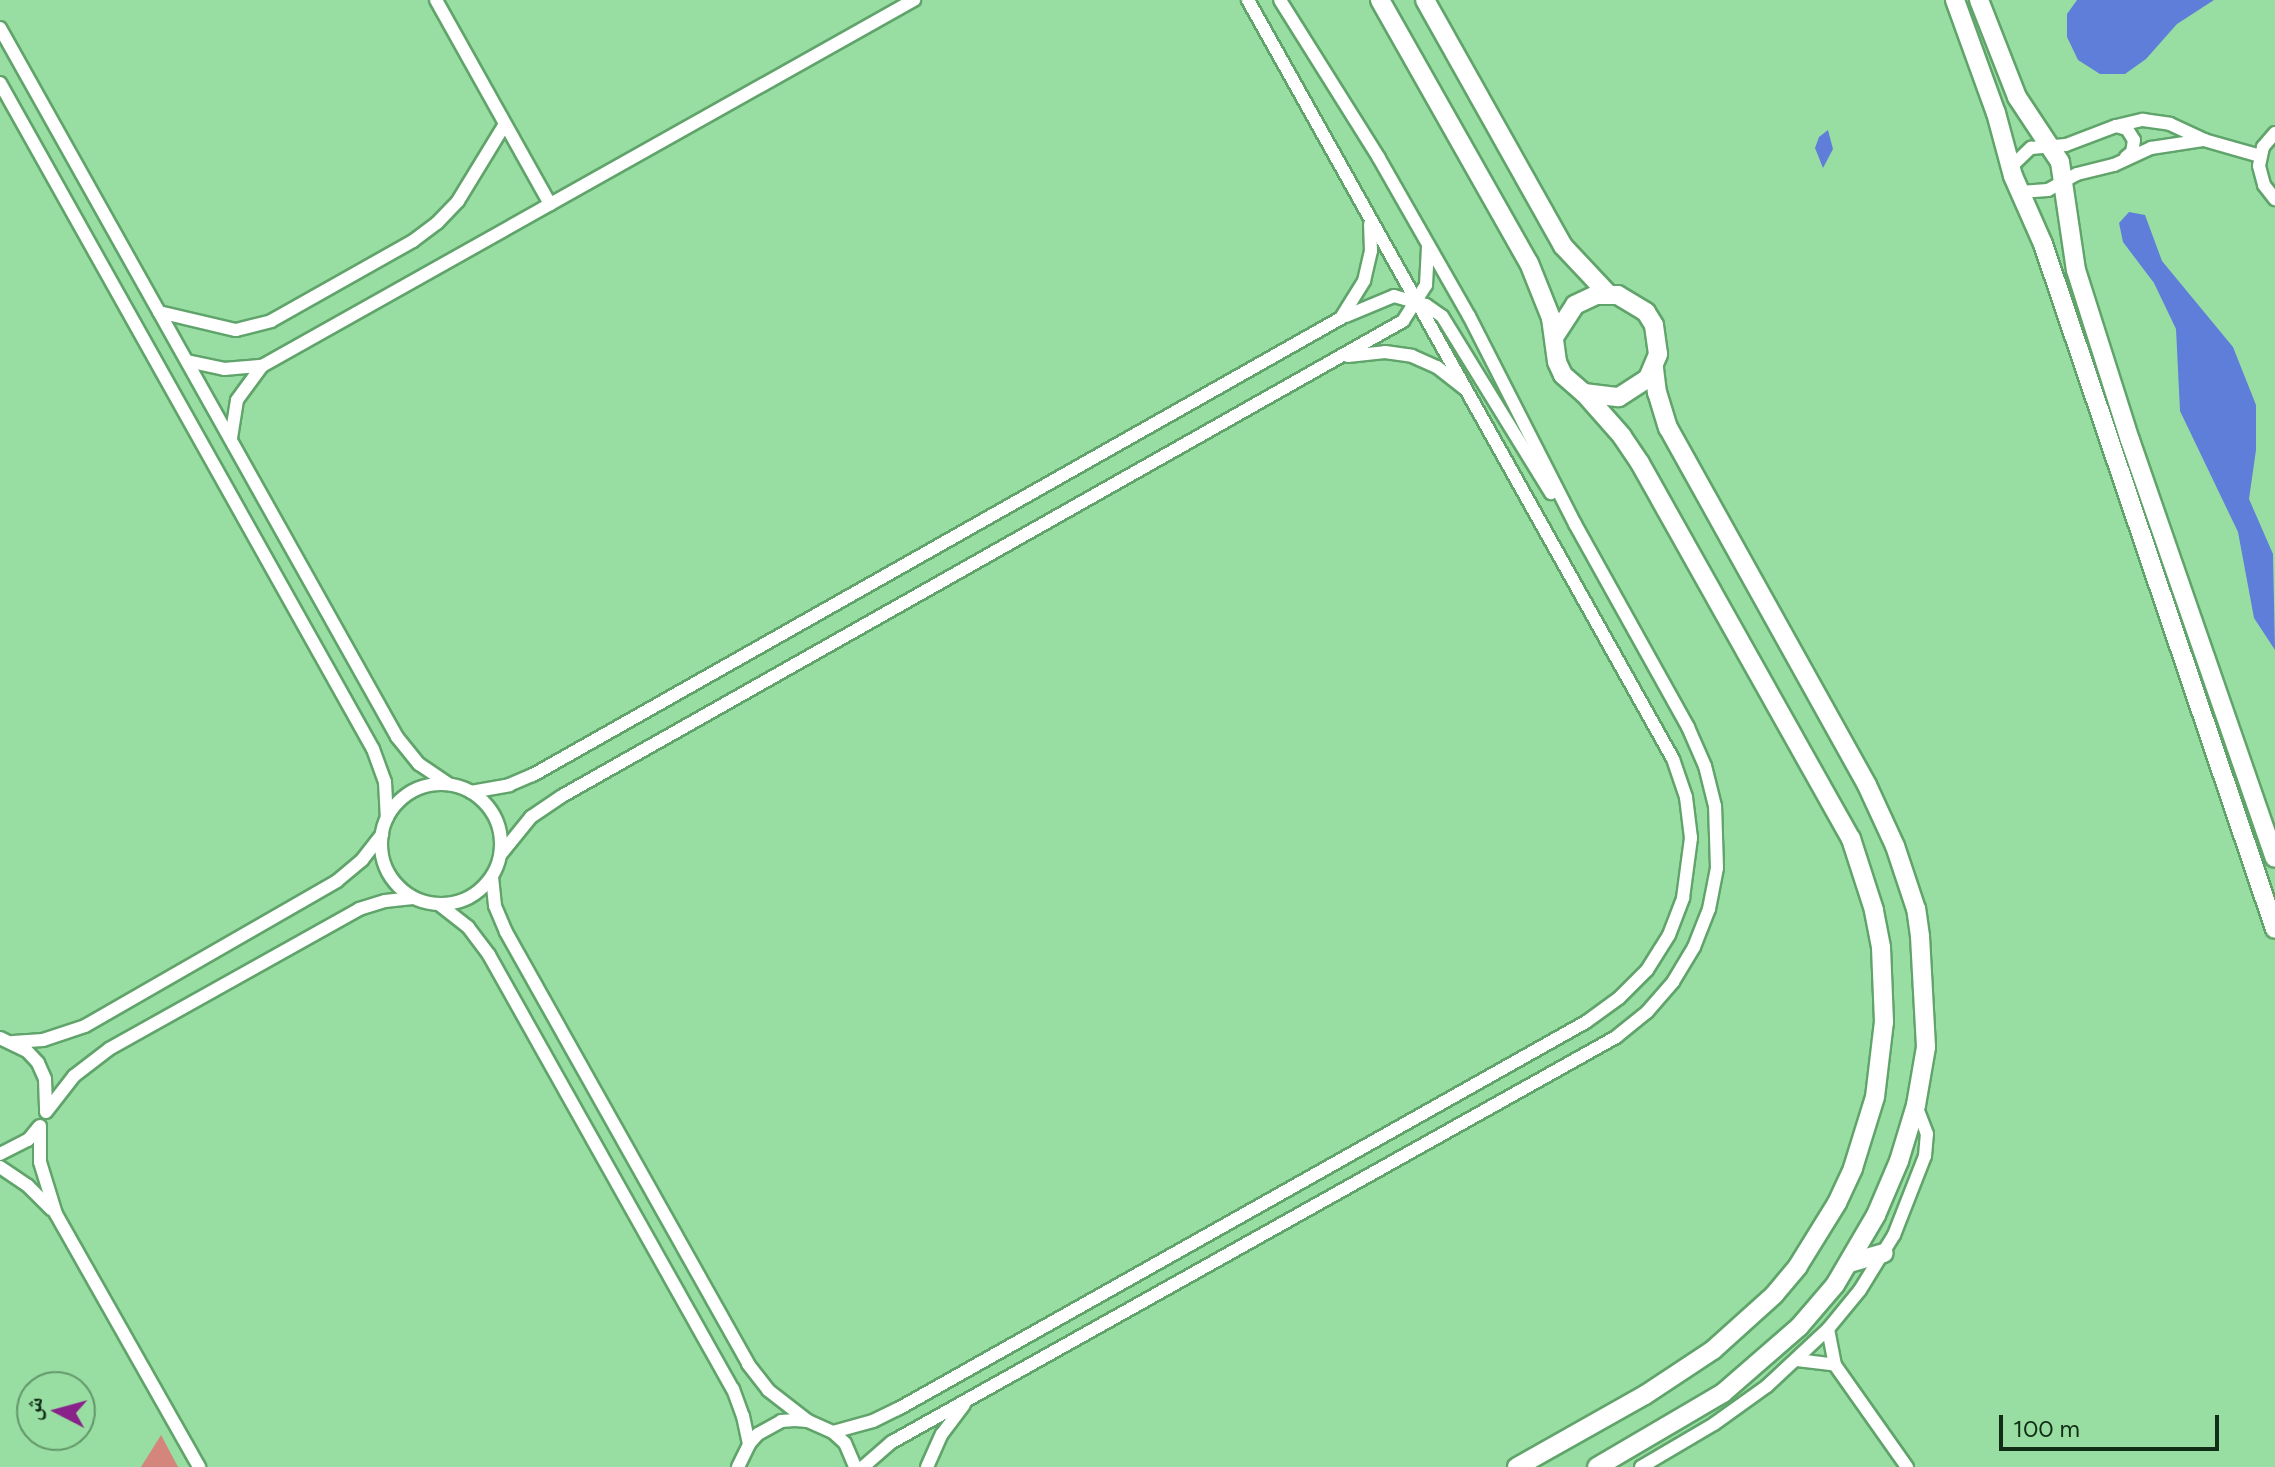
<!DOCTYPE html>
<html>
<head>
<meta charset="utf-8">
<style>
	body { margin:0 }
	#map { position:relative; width:2275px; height:1467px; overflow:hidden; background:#98dea2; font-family:Figtree,"Noto Naskh Arabic",sans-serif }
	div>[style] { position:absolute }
	.green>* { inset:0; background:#d4867c }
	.water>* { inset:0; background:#5f7eda }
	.roads { filter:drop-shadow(2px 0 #60a46b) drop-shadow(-2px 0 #60a46b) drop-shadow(0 2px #60a46b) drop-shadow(0 -2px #60a46b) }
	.street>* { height:12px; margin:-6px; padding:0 6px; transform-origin:6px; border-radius:6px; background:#fff }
	.street>.ring { margin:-6px; padding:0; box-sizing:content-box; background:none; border:12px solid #fff; border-radius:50% }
	.secondary>* { height:18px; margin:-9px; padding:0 9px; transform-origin:9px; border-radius:9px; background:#fff }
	span { translate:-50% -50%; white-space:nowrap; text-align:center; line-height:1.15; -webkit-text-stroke:7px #98dea2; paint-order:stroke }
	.north { position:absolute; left:16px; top:1371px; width:80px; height:80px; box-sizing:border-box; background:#98dea2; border:2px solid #62976a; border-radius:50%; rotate:276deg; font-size:22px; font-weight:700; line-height:32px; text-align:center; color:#112d16 }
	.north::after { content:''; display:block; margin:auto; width:28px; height:36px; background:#892289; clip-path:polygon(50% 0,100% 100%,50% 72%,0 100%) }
	.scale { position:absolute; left:1999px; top:1415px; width:220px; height:36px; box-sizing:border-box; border:4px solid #112d16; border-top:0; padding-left:10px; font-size:24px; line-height:28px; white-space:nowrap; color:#112d16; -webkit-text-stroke:6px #98dea2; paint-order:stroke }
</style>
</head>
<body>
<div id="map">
	<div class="green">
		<i style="clip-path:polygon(161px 1435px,178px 1467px,141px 1467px)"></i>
	</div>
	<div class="water">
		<i style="clip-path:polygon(2077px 0,2214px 0,2177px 24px,2146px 59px,2125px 74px,2100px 74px,2078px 60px,2067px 37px,2067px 14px)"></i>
		<i style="clip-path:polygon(1828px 130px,1833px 149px,1823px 168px,1815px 148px,1819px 137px)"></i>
		<i style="clip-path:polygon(2129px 212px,2145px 215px,2162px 261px,2233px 347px,2256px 405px,2256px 450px,2249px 499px,2273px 554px,2275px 650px,2254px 618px,2238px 532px,2180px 411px,2176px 329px,2154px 283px,2123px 242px,2119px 223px)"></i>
	</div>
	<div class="roads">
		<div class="street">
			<i style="left:436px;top:0;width:234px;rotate:60.8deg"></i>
			<i style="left:0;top:28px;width:813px;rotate:60.75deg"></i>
			<i style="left:397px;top:737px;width:35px;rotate:51deg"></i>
			<i style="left:419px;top:764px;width:36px;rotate:34deg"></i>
			<i style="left:0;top:83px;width:763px;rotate:60.75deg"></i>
			<i style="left:373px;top:749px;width:35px;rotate:70deg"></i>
			<i style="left:385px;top:782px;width:36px;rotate:87deg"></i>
			<i style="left:2116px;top:126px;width:11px;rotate:15deg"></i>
			<i style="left:2127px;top:129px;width:13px;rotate:58deg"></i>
			<i style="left:2134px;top:140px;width:12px;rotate:99deg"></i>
			<i style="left:2132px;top:152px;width:8px;rotate:140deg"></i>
			<i style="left:2275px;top:133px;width:18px;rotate:131deg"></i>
			<i style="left:2263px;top:147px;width:19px;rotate:102deg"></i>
			<i style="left:2259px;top:166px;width:20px;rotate:75deg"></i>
			<i style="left:2264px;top:185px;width:18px;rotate:52deg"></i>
			<i style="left:2011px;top:167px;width:28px;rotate:-44deg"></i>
			<i style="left:2031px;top:148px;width:35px;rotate:-5deg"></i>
			<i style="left:2066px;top:145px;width:53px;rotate:-20.8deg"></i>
			<i style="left:2116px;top:126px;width:28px;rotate:-13deg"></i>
			<i style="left:2143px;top:120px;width:27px;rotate:8deg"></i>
			<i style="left:2170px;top:124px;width:38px;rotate:25deg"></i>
			<i style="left:2204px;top:140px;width:58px;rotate:15.9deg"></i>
			<i style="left:2020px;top:192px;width:28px;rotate:-4deg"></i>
			<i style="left:2048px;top:190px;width:33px;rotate:-29deg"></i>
			<i style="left:2077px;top:174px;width:38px;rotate:-14deg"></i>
			<i style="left:2114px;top:165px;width:41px;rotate:-24.7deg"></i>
			<i style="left:2151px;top:148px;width:54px;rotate:-8.6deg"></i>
			<i style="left:159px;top:312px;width:79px;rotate:13.2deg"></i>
			<i style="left:236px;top:330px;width:36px;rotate:-14deg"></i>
			<i style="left:271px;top:321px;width:163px;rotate:-29.4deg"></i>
			<i style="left:413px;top:241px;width:30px;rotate:-37deg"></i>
			<i style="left:437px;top:223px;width:30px;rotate:-46deg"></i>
			<i style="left:458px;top:201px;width:90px;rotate:-58.6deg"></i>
			<i style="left:1346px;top:316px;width:52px;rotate:-22.6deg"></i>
			<i style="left:1394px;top:296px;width:33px;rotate:16deg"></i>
			<i style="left:1426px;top:305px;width:19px;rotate:35deg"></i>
			<i style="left:1442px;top:316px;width:208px;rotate:58.4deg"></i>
			<i style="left:1348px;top:356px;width:37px;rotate:-6deg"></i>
			<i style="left:1385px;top:352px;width:27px;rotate:8deg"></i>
			<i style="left:1412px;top:356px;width:27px;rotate:24deg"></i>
			<i style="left:1437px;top:367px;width:34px;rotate:38deg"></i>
			<i style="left:187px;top:361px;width:38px;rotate:12deg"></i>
			<i style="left:224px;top:369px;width:38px;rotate:-5deg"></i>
			<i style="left:231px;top:438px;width:38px;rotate:-81deg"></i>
			<i style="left:237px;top:400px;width:42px;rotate:-53.7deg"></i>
			<i style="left:262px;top:366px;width:748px;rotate:-29.31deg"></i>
			<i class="ring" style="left:381px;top:784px;width:108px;height:108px"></i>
			<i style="left:471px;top:792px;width:39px;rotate:-10deg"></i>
			<i style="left:509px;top:785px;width:26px;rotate:-23deg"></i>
			<i style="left:533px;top:775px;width:928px;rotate:-29.49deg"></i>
			<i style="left:1341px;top:318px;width:44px;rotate:-58.1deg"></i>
			<i style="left:1364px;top:281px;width:31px;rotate:-77deg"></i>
			<i style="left:1371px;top:251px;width:27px;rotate:-92deg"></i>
			<i style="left:501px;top:854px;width:48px;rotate:-51deg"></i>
			<i style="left:531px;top:817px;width:37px;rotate:-34deg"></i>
			<i style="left:562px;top:796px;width:966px;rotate:-29.46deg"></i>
			<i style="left:1403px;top:321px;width:43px;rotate:-57.4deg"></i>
			<i style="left:1426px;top:285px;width:38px;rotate:-87deg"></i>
			<i style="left:492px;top:877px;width:29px;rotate:84deg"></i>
			<i style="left:495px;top:906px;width:28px;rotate:67deg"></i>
			<i style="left:506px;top:932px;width:495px;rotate:60.7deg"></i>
			<i style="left:748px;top:1364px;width:33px;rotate:52deg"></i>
			<i style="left:768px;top:1390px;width:51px;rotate:37.8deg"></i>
			<i style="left:440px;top:905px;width:36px;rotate:38deg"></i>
			<i style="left:468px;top:927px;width:35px;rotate:53deg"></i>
			<i style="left:489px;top:955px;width:498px;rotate:60.7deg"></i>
			<i style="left:733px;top:1389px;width:29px;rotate:70deg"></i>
			<i style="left:743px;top:1416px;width:29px;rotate:78deg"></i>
			<i style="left:0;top:1038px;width:30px;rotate:26deg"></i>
			<i style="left:27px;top:1051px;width:16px;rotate:47deg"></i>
			<i style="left:38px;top:1063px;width:17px;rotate:66deg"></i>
			<i style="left:45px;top:1079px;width:31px;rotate:88deg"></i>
			<i style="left:13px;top:1042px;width:30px;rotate:-4deg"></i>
			<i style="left:43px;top:1040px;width:44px;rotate:-18.4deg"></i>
			<i style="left:85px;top:1026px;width:291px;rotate:-29.9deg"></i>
			<i style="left:337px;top:881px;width:33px;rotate:-40deg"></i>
			<i style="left:362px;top:860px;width:33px;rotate:-52deg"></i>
			<i style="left:46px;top:1112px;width:46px;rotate:-52.1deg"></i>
			<i style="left:74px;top:1076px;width:44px;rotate:-37.6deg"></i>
			<i style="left:109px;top:1049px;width:287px;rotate:-29.2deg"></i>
			<i style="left:359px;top:909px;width:27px;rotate:-17deg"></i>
			<i style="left:385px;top:901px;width:28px;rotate:-6deg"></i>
			<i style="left:40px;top:1126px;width:36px;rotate:90deg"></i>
			<i style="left:40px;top:1162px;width:54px;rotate:72.9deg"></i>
			<i style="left:56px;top:1214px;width:291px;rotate:60.5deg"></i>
			<i style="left:0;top:1154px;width:31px;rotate:-27deg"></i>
			<i style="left:28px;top:1140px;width:17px;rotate:-50deg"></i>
			<i style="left:0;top:1167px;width:34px;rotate:34deg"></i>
			<i style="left:28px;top:1186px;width:33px;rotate:45deg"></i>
			<i style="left:1828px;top:1329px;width:37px;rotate:79deg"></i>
			<i style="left:1835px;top:1365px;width:125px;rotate:54.8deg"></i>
			<i style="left:1797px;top:1360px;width:38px;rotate:7deg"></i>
			<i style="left:833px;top:1432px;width:41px;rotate:-15.4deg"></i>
			<i style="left:873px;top:1421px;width:28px;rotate:-26deg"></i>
			<i style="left:898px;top:1409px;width:789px;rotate:-29.36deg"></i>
			<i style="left:1586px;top:1022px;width:41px;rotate:-36deg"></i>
			<i style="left:1619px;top:998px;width:40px;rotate:-45deg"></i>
			<i style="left:1647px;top:970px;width:41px;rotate:-57.8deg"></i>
			<i style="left:1669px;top:935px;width:40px;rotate:-69deg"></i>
			<i style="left:1683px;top:898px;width:61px;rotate:-82.4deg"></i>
			<i style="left:1691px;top:838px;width:41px;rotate:-97deg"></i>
			<i style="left:1686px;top:797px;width:40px;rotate:-108.9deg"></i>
			<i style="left:1673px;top:759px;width:870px;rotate:-119.25deg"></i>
			<i style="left:738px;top:1467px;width:25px;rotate:-64deg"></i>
			<i style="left:749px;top:1444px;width:13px;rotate:-48deg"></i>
			<i style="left:758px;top:1434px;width:26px;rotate:-29deg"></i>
			<i style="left:781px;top:1421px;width:14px;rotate:-4deg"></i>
			<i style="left:795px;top:1420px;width:13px;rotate:4deg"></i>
			<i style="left:808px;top:1421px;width:27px;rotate:24deg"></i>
			<i style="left:833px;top:1432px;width:16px;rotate:43deg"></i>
			<i style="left:845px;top:1443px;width:26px;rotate:67deg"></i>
			<i style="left:863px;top:1467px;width:38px;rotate:-41deg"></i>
			<i style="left:892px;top:1442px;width:830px;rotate:-29.22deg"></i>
			<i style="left:1616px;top:1037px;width:40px;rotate:-39deg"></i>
			<i style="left:1647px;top:1012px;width:40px;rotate:-49deg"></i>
			<i style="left:1673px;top:982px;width:41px;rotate:-59deg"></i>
			<i style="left:1694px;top:947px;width:41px;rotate:-68.5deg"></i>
			<i style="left:1709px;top:909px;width:42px;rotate:-79deg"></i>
			<i style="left:1717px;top:868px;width:62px;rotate:-91.8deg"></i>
			<i style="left:1715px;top:806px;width:41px;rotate:-104deg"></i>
			<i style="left:1705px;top:766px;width:43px;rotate:-113.6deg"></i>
			<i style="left:1688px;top:727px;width:232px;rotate:-119.1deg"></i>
			<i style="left:1575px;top:524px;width:233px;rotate:-117deg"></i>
			<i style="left:1469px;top:316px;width:182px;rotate:-119.7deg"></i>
			<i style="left:1379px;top:158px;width:186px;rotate:-122.1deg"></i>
			<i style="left:927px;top:1467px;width:36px;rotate:-66deg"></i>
			<i style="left:942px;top:1434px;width:36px;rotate:-53deg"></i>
			<i style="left:1641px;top:1467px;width:85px;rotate:-30.5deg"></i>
			<i style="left:1714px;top:1424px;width:65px;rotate:-35.6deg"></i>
			<i style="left:1767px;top:1386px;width:83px;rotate:-43.1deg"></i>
			<i style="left:1828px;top:1329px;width:50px;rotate:-50.6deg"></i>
			<i style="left:1860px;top:1290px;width:65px;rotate:-58.3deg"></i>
			<i style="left:1894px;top:1235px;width:85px;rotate:-68.6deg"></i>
			<i style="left:1925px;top:1156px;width:22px;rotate:-85deg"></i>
			<i style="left:1927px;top:1134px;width:31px;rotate:-111deg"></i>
		</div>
		<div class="secondary">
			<i style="left:1380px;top:0;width:302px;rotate:60.5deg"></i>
			<i style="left:1529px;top:263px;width:59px;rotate:68.2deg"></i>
			<i style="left:1551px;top:318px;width:44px;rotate:82.2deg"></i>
			<i style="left:1557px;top:362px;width:14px;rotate:65deg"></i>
			<i style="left:1563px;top:375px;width:28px;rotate:41deg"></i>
			<i style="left:1584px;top:393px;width:35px;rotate:7deg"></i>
			<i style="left:1619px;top:397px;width:35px;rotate:-33deg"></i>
			<i style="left:1648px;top:378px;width:26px;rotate:-67deg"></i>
			<i style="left:1658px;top:354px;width:29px;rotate:-98deg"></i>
			<i style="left:1654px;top:325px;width:15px;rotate:-122deg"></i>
			<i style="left:1646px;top:312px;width:33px;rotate:-149deg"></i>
			<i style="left:1618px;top:295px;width:22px;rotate:180deg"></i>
			<i style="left:1596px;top:295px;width:23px;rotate:155deg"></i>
			<i style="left:1575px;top:305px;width:35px;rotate:123deg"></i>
			<i style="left:1425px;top:0;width:282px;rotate:60.7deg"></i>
			<i style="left:1563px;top:246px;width:66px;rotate:46.8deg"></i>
			<i style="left:1955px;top:0;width:120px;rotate:70.1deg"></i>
			<i style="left:1996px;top:113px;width:65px;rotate:74.9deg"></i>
			<i style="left:2013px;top:176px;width:74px;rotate:66.2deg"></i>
			<i style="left:2043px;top:244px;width:723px;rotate:71.29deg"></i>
			<i style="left:1979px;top:0;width:104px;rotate:68.6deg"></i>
			<i style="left:2017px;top:97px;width:78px;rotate:56.5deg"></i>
			<i style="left:2060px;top:162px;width:109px;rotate:81.6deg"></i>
			<i style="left:2076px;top:270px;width:178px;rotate:72.4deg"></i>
			<i style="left:2130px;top:440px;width:442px;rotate:70.9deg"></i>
			<i style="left:1849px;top:1263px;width:36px;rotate:-16deg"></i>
			<i style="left:1517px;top:1467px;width:147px;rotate:-29.4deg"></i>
			<i style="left:1645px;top:1395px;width:82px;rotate:-33.5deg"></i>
			<i style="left:1713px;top:1350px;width:82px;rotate:-42deg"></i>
			<i style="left:1774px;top:1295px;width:38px;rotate:-50deg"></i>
			<i style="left:1798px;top:1266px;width:74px;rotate:-58.2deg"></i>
			<i style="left:1837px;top:1203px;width:38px;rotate:-65deg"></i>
			<i style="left:1853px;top:1168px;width:74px;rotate:-72.8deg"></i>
			<i style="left:1875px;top:1097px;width:76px;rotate:-83.2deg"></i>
			<i style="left:1884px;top:1022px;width:75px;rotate:-92.3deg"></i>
			<i style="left:1881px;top:947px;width:38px;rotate:-101deg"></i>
			<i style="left:1874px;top:910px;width:75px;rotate:-107.9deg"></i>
			<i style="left:1851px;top:839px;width:431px;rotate:-119.3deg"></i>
			<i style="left:1640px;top:463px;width:32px;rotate:-124deg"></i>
			<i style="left:1622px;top:436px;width:57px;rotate:-131.5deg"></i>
			<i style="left:1597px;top:1467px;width:146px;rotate:-30.4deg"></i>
			<i style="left:1723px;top:1393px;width:101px;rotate:-41deg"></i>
			<i style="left:1799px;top:1327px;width:55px;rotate:-49.4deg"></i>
			<i style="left:1835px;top:1285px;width:81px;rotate:-59.6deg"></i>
			<i style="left:1876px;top:1215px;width:59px;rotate:-66.9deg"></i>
			<i style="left:1899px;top:1161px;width:59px;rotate:-73.1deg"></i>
			<i style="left:1916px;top:1105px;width:59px;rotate:-80.2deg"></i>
			<i style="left:1926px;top:1047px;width:111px;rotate:-93.1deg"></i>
			<i style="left:1920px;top:936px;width:27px;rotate:-98deg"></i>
			<i style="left:1916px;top:909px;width:66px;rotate:-108.4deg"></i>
			<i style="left:1895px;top:846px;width:67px;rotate:-114.7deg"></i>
			<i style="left:1867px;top:785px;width:409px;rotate:-119.1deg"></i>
			<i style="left:1668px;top:428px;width:37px;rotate:-107deg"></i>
			<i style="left:1657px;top:393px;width:25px;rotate:-97deg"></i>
		</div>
	</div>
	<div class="north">ش</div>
	<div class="scale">100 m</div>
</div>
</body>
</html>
